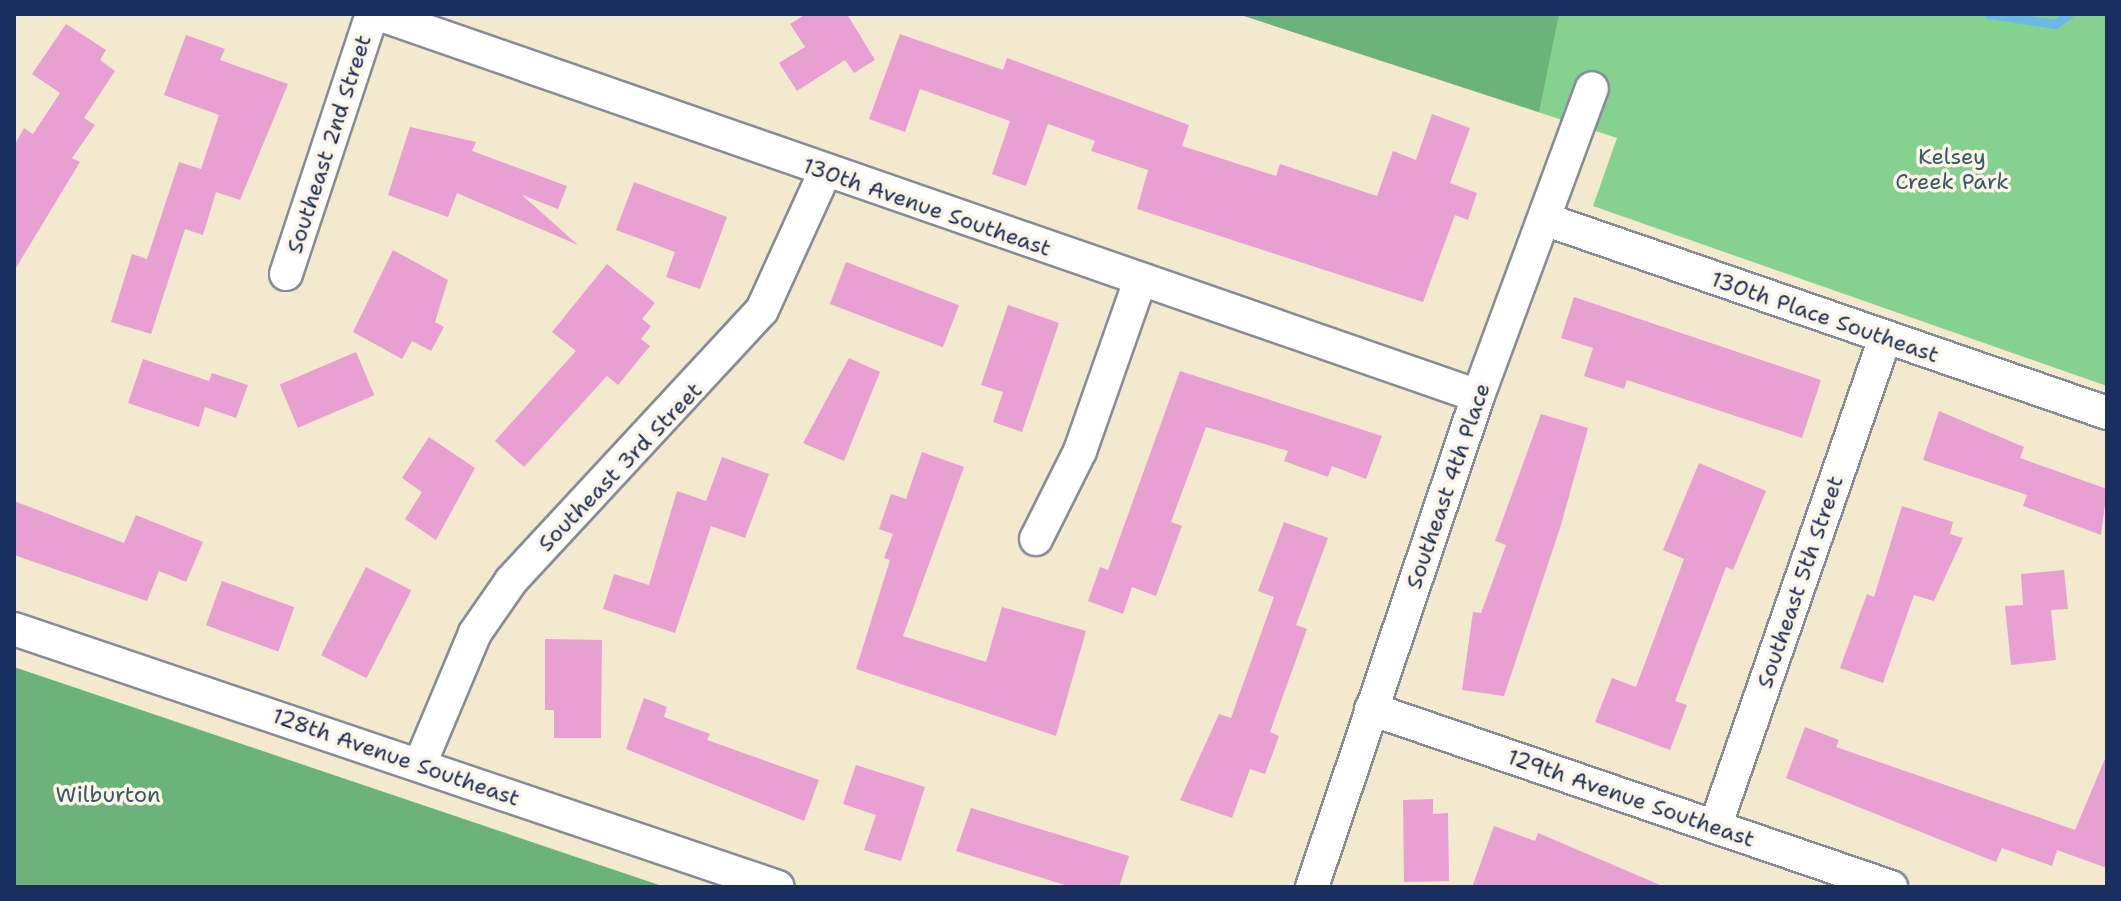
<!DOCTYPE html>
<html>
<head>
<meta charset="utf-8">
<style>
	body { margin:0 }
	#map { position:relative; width:2121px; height:901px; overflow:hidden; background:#f3e9ce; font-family:"Shantell Sans",sans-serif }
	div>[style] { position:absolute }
	.green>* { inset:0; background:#84d190 }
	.forest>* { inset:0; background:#6bb37a }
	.stream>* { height:9px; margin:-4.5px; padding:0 4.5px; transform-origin:4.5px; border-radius:4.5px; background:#6abae5 }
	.building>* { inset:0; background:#e8a0d2; transform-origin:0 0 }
	.roads { filter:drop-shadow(2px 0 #878c96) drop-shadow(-2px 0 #878c96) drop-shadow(0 2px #878c96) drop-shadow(0 -2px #878c96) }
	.minor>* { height:32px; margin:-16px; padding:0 16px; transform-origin:16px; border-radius:16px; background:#fff }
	span { translate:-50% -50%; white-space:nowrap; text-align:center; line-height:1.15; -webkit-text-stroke:7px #fcf5e5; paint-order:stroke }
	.street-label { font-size:22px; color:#1b2f5e }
	.park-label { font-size:22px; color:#35586a }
	.frame { position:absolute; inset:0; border:16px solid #1b2f5e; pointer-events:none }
</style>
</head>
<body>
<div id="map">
	<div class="green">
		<i style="clip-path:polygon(1238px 14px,2107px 14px,2107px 386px,1593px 206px,1617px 138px)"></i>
	</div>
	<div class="forest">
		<i style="clip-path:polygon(1238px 14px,1559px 14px,1539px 112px)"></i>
		<i style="clip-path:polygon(14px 667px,665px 887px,14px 887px)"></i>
	</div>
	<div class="stream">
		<i style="left:1989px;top:14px;width:67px;rotate:8.6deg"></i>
		<i style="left:2055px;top:24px;width:17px;rotate:-36deg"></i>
	</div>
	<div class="building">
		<i style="clip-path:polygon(806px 14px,847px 14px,875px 60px,854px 73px,845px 60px,797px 91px,779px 63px,805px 47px,790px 24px)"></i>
		<i style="clip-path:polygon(66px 24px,106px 50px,100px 60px,115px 71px,84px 118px,95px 125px,72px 158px,80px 162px,14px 271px,14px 146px,24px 128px,33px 134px,60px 93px,32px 74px)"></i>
		<i style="clip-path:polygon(900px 34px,1003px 70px,1007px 58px,1189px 125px,1182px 146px,1276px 176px,1280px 164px,1377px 196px,1393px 151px,1416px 160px,1432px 114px,1470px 128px,1450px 183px,1477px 193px,1468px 220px,1455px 215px,1423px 302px,1137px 209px,1148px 170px,1091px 151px,1095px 141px,1048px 124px,1026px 186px,992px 174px,1010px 121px,920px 89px,905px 132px,869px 119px)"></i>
		<i style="clip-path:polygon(186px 35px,225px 49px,220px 60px,288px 84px,240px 200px,216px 192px,203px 235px,185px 229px,151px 334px,111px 322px,132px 254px,147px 259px,179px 162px,201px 169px,219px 115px,164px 95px)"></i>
		<i style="clip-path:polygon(410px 127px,476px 142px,472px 151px,567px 186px,558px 209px,522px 195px,578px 245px,457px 193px,448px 217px,388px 195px)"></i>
		<i style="clip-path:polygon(634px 182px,727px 217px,700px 289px,666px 277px,675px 252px,616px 230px)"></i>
		<i style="clip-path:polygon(393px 250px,448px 280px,435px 322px,444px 327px,431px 351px,412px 341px,402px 359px,353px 332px)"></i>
		<i style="left:846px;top:262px;width:121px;height:45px;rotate:21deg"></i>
		<i style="clip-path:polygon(607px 264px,655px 303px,642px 319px,651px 326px,641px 339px,650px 346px,618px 385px,607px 376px,524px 467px,495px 441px,576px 351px,552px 332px)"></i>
		<i style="clip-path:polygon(1574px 297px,1821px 380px,1802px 438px,1627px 380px,1624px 389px,1584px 376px,1593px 348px,1561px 338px)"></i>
		<i style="clip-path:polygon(1008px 305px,1059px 323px,1022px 432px,993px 422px,1003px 392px,981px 385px)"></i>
		<i style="left:356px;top:352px;width:47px;height:83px;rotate:67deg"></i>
		<i style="clip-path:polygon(849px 358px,880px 372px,844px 461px,803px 443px)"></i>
		<i style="clip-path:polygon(143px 359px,209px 381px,212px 373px,248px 385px,236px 418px,205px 407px,199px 427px,128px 403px)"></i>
		<i style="clip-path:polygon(1180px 371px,1382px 436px,1366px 479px,1332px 466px,1328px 477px,1284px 461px,1288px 451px,1206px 427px,1171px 522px,1182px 526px,1156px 596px,1132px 587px,1123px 614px,1088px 601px,1100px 567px,1108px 570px)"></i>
		<i style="clip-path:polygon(1939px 411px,2024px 447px,2020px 458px,2107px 489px,2101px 535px,2023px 506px,2027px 495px,1923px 460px)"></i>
		<i style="clip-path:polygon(1541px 414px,1588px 428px,1561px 525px,1504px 696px,1462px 690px,1473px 612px,1481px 613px,1506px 545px,1495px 541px)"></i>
		<i style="clip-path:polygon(429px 437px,475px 468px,436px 540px,405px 519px,422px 492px,402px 478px)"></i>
		<i style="clip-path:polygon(922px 452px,964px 467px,903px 636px,986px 662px,1002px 607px,1086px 631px,1056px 736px,856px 669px,890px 560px,884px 558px,893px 534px,879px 529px,891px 494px,906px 499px)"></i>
		<i style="clip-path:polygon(722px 457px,769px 474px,745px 538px,711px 526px,675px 633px,603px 609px,614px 574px,649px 585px,677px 491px,706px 501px)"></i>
		<i style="clip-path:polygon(1699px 463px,1766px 491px,1733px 570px,1726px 567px,1675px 701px,1687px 705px,1670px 750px,1595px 722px,1612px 678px,1636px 687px,1684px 559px,1663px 550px)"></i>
		<i style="clip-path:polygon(14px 501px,124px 543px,136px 515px,203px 542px,186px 582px,159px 571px,147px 601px,14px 555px)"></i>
		<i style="clip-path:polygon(1902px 506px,1953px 522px,1950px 534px,1963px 538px,1934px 601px,1914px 595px,1883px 683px,1840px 668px,1867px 594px,1874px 597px)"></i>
		<i style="clip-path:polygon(1284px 522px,1328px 538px,1296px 625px,1307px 629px,1270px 732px,1279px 736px,1265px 774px,1250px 769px,1232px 818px,1180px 800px,1219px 714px,1231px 718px,1274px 597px,1258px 591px)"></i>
		<i style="left:366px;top:567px;width:51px;height:99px;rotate:27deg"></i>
		<i style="clip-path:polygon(2064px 570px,2068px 609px,2051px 610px,2056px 660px,2011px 665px,2005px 606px,2023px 605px,2021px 574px)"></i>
		<i style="left:222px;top:581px;width:77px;height:47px;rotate:20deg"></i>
		<i style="clip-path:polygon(545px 639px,602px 640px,601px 738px,554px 738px,554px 710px,545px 710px)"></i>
		<i style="clip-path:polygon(644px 698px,667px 707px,664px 717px,710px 734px,707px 740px,819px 780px,804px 821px,626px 749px)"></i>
		<i style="clip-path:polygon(1805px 727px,1839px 740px,1836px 747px,2075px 830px,2107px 754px,2107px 868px,2057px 850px,2052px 866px,2002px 848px,1996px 862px,1786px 778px)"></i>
		<i style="clip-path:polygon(856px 765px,925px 787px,901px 861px,864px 850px,876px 815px,843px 804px)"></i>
		<i style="clip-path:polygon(1433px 799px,1433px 814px,1448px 813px,1449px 881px,1404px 882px,1403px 800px)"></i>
		<i style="clip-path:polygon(971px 808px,1129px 856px,1119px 887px,1071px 887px,956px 851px)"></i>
		<i style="clip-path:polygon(1494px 826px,1535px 841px,1538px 833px,1665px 887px,1472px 887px)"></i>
	</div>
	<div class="roads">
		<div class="minor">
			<i style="left:378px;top:14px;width:1164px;rotate:19.15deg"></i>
			<i style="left:1544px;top:219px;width:595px;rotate:19.01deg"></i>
			<i style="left:286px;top:274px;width:274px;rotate:-71.7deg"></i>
			<i style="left:1036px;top:539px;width:98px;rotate:-63.4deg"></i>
			<i style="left:1080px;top:451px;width:180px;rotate:-70.6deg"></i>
			<i style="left:14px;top:629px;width:806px;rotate:18.66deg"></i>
			<i style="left:1371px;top:709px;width:550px;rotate:18.9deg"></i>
			<i style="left:420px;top:764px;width:142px;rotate:-67.2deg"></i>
			<i style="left:475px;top:633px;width:63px;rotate:-55.3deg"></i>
			<i style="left:511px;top:581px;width:369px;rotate:-47.2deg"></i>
			<i style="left:762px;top:310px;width:152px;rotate:-65.5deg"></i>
			<i style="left:1715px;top:827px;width:518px;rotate:-70.83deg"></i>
			<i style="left:1312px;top:887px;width:518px;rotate:-71.32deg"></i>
			<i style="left:1478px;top:396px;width:328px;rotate:-69.7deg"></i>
		</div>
	</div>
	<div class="street-label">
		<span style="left:329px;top:144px;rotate:-72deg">Southeast 2nd Street</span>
		<span style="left:927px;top:207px;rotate:19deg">130th Avenue Southeast</span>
		<span style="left:1825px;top:317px;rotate:19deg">130th Place Southeast</span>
		<span style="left:620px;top:467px;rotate:-46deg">Southeast 3rd Street</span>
		<span style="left:1448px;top:486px;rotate:-71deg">Southeast 4th Place</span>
		<span style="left:1800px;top:582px;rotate:-71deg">Southeast 5th Street</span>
		<span style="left:396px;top:757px;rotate:19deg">128th Avenue Southeast</span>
		<span style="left:1631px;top:798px;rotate:19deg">129th Avenue Southeast</span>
	</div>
	<div class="park-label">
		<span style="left:1952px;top:169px">Kelsey<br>Creek Park</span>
		<span style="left:108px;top:795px">Wilburton</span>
	</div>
	<div class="frame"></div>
</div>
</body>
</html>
